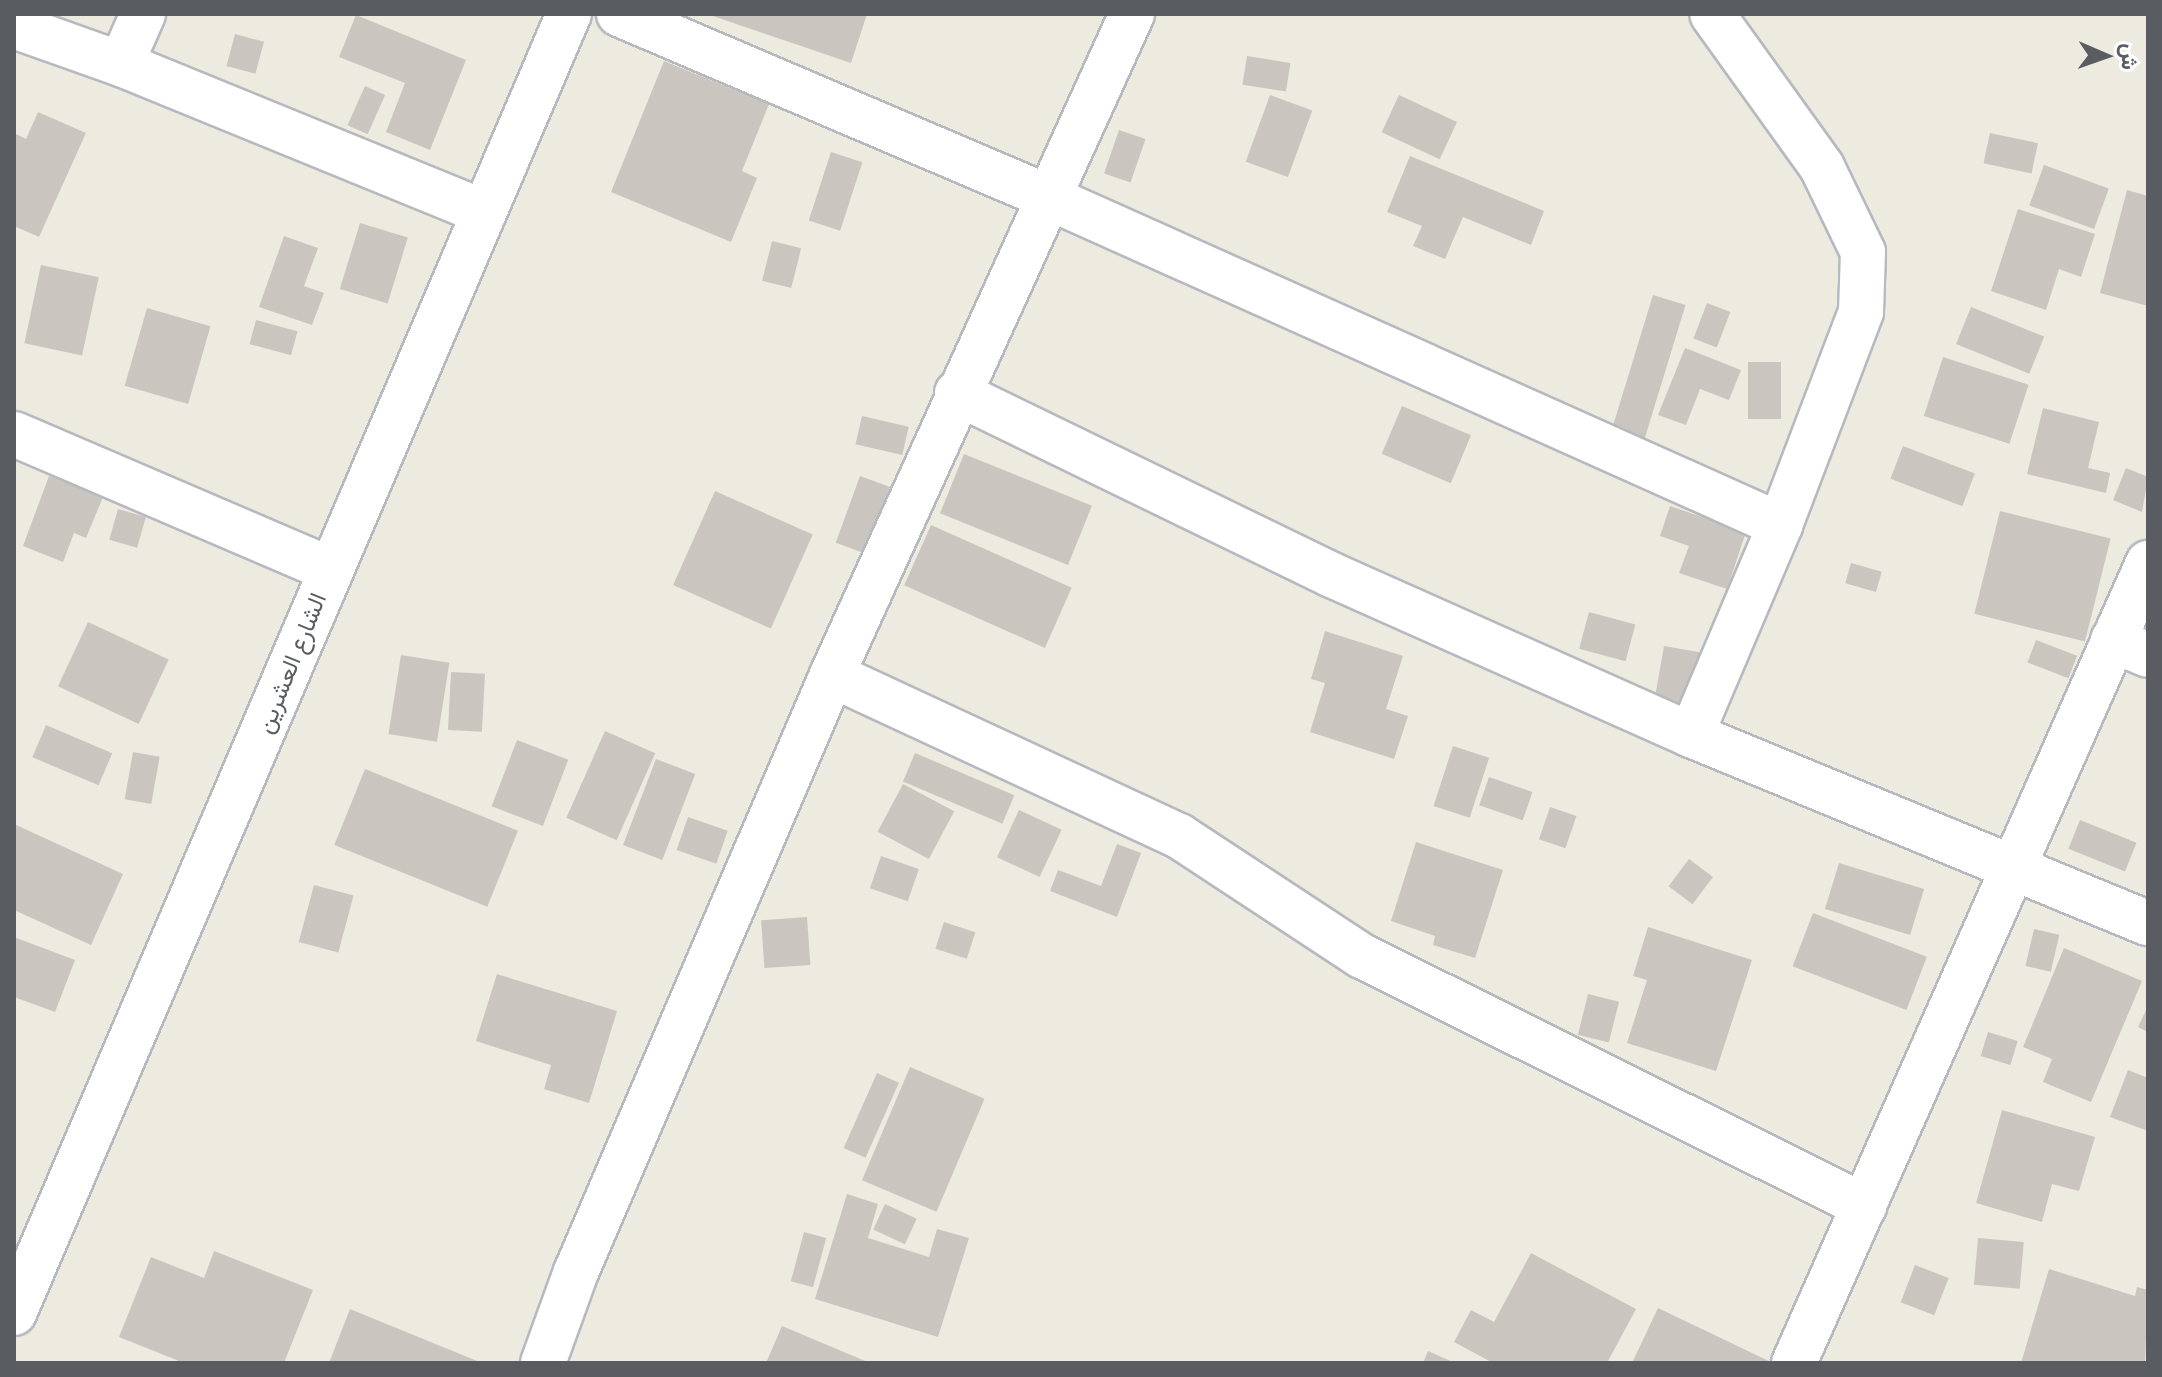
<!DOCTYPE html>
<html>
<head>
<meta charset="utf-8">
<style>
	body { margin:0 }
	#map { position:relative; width:2162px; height:1377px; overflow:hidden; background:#edeae0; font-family:Ubuntu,Vazirmatn,sans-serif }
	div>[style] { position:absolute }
	.building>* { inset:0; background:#cac6bf; transform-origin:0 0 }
	.roads { filter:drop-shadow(2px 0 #b6b9be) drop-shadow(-2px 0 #b6b9be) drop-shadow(0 2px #b6b9be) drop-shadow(0 -2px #b6b9be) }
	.street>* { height:44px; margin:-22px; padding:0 22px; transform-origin:22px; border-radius:22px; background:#fff }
	.secondary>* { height:44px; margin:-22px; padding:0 22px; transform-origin:22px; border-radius:22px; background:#fff }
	span { translate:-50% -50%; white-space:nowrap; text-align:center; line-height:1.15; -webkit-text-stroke:8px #fff; paint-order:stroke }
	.street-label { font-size:24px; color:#595d62 }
	.frame { position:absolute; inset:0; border:16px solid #595d62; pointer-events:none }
	.north { position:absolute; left:2066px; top:16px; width:80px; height:80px; -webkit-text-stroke:6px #fff; paint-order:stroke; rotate:92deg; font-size:22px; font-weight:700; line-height:32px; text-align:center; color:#595d62 }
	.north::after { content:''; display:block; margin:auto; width:28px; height:36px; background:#595d62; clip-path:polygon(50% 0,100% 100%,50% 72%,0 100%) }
</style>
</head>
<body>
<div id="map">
	<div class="building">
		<i style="clip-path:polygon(707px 14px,867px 14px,851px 63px)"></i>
		<i style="clip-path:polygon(356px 15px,466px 60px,430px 150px,386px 132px,405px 83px,339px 57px)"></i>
		<i style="left:235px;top:34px;width:30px;height:33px;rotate:15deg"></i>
		<i style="left:1247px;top:56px;width:44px;height:29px;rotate:9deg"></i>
		<i style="clip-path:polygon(664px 61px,769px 104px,742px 171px,757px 178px,731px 242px,611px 192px)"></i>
		<i style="left:365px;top:86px;width:22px;height:43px;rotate:24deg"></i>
		<i style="left:1270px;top:95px;width:45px;height:71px;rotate:20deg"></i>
		<i style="left:1399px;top:95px;width:64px;height:41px;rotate:25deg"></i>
		<i style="clip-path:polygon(38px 112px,86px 133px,39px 237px,14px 226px,14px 133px,26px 139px)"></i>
		<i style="left:1119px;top:130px;width:28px;height:46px;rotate:19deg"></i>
		<i style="left:1990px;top:133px;width:49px;height:31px;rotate:12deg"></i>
		<i style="left:831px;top:152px;width:33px;height:72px;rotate:18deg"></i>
		<i style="clip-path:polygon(1410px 156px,1544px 211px,1531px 245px,1463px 217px,1445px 259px,1413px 246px,1422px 226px,1387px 212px)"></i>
		<i style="left:2044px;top:165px;width:69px;height:43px;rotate:20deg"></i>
		<i style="clip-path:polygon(2127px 190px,2148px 196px,2148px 306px,2100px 293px)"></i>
		<i style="clip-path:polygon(2018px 209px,2095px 234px,2081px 277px,2059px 269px,2046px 310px,1991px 291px)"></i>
		<i style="left:360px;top:223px;width:50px;height:69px;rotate:17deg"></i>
		<i style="clip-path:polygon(284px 236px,318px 248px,304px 286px,324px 293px,312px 325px,259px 307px)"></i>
		<i style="left:772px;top:241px;width:30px;height:41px;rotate:14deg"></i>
		<i style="left:41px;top:265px;width:59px;height:80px;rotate:12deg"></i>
		<i style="left:1653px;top:295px;width:34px;height:153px;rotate:17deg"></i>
		<i style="left:1707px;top:303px;width:25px;height:38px;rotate:21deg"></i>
		<i style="left:1971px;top:307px;width:79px;height:40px;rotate:22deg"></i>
		<i style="left:147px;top:308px;width:66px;height:81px;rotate:16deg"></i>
		<i style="left:256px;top:320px;width:43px;height:25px;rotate:15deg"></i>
		<i style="clip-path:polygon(1685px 348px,1741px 370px,1729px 400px,1700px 389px,1686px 425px,1658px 415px)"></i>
		<i style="left:1943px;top:357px;width:90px;height:62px;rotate:18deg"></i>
		<i style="left:1748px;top:362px;width:33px;height:57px"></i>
		<i style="left:1402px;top:406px;width:75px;height:52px;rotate:23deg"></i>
		<i style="clip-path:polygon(2043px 408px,2099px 422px,2088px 468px,2110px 473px,2106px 493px,2027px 474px)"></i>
		<i style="left:862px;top:416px;width:48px;height:29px;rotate:13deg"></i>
		<i style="left:1903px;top:446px;width:77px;height:35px;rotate:21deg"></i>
		<i style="left:964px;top:454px;width:138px;height:64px;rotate:22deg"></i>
		<i style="clip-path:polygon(2126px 468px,2148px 477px,2142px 512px,2113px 500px)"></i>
		<i style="clip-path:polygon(49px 476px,103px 497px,86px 538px,74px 533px,63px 562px,23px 546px)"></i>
		<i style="left:860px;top:476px;width:32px;height:71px;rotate:20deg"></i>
		<i style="left:715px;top:491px;width:107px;height:103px;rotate:24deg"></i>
		<i style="clip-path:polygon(1670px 506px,1746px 532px,1727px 589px,1679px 573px,1689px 546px,1660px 536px)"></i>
		<i style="left:118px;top:509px;width:29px;height:32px;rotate:16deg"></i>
		<i style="left:2000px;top:511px;width:114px;height:106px;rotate:14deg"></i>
		<i style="left:931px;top:525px;width:154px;height:66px;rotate:24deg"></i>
		<i style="left:1851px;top:563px;width:32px;height:21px;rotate:16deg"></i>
		<i style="left:1589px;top:612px;width:48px;height:38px;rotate:15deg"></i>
		<i style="left:88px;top:622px;width:89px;height:71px;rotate:25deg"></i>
		<i style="clip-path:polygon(1325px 631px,1403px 656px,1386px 709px,1408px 716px,1394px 759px,1310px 732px,1325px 683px,1311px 679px)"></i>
		<i style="left:2036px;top:640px;width:44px;height:24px;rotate:21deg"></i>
		<i style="left:1664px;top:646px;width:45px;height:55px;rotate:10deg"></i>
		<i style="left:401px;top:655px;width:49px;height:80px;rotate:9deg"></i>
		<i style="left:451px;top:672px;width:34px;height:58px;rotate:3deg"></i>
		<i style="left:46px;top:725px;width:72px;height:35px;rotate:23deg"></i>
		<i style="left:605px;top:731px;width:55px;height:95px;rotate:24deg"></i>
		<i style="left:517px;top:740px;width:55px;height:71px;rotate:21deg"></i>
		<i style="left:1453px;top:746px;width:38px;height:63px;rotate:18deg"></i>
		<i style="left:133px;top:752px;width:27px;height:48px;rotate:10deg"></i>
		<i style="left:915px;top:753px;width:108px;height:31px;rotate:23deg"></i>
		<i style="left:656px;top:759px;width:42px;height:92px;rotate:21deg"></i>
		<i style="left:365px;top:769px;width:165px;height:82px;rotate:22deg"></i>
		<i style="left:1489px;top:777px;width:46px;height:30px;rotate:19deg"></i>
		<i style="left:903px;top:784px;width:58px;height:54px;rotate:28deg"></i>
		<i style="left:1550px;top:807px;width:28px;height:34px;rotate:19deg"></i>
		<i style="left:1019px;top:810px;width:47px;height:52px;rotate:25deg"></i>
		<i style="left:688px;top:817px;width:42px;height:35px;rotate:19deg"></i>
		<i style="left:2080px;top:820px;width:61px;height:31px;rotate:22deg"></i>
		<i style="clip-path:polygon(14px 824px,123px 874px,91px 945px,14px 910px)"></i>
		<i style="clip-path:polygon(1416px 842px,1503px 870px,1475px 958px,1433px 945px,1435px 936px,1391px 921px)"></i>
		<i style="clip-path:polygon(1117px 844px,1141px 853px,1117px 917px,1050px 891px,1058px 870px,1101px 886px)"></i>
		<i style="left:881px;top:856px;width:40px;height:34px;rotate:19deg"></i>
		<i style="left:1689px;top:859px;width:30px;height:34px;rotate:37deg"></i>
		<i style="left:1839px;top:863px;width:89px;height:48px;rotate:17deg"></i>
		<i style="left:314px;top:885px;width:41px;height:59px;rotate:15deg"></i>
		<i style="left:1813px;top:913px;width:122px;height:57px;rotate:21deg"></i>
		<i style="left:807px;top:917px;width:48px;height:46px;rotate:86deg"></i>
		<i style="left:944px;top:922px;width:33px;height:28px;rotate:18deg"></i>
		<i style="clip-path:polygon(1648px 927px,1752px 960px,1716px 1071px,1627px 1043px,1647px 980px,1633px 976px)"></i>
		<i style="left:2034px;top:929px;width:26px;height:38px;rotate:13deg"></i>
		<i style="clip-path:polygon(14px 937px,75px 960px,55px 1012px,14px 997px)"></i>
		<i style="clip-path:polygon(2064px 948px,2142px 981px,2091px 1102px,2043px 1082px,2052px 1059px,2023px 1047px)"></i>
		<i style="clip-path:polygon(497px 974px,617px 1011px,589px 1103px,544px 1089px,551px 1065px,476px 1041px)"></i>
		<i style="left:1588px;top:994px;width:32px;height:42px;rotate:14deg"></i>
		<i style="clip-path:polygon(2148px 1006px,2148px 1032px,2138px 1027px)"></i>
		<i style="left:1988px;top:1032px;width:31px;height:25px;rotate:17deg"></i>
		<i style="left:910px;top:1067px;width:81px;height:123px;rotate:23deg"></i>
		<i style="clip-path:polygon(2128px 1070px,2148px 1078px,2148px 1131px,2110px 1117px)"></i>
		<i style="left:877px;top:1073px;width:24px;height:82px;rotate:24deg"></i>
		<i style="clip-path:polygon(2002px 1110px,2095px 1137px,2079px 1191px,2052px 1184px,2042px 1222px,1976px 1203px)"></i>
		<i style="clip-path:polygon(847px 1194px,878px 1204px,868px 1238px,929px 1257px,937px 1229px,969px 1238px,938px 1337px,815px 1299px)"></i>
		<i style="left:885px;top:1204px;width:35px;height:28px;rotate:25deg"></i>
		<i style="left:804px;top:1232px;width:23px;height:51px;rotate:15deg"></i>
		<i style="left:1978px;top:1238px;width:46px;height:47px;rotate:5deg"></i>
		<i style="clip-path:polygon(214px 1251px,313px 1290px,284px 1363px,184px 1363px,119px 1337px,151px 1257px,204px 1278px)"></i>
		<i style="clip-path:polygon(1531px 1253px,1636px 1309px,1607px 1363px,1493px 1363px,1454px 1342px,1471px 1310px,1494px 1322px)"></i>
		<i style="left:1915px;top:1265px;width:36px;height:40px;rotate:21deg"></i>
		<i style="clip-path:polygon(2049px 1269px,2135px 1296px,2137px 1287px,2148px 1290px,2145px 1363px,2021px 1363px)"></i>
		<i style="clip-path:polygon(1658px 1308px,1773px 1363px,1632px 1363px)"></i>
		<i style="clip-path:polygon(350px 1309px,482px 1363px,329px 1363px)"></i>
		<i style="clip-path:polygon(782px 1326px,870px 1363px,766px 1363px)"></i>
		<i style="clip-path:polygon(1428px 1351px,1455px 1363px,1423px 1363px)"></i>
	</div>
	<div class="roads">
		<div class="street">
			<i style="left:619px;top:14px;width:471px;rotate:23.1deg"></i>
			<i style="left:1052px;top:199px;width:798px;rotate:24.12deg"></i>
			<i style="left:14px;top:26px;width:114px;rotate:19.6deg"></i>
			<i style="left:121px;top:64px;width:389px;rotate:22.2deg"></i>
			<i style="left:121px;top:64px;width:55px;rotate:-66.3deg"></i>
			<i style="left:957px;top:393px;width:417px;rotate:25.9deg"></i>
			<i style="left:1332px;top:575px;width:393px;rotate:24deg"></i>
			<i style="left:1691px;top:735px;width:494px;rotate:22.4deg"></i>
			<i style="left:14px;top:434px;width:343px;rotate:23.2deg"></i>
			<i style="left:2113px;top:640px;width:38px;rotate:23deg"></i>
			<i style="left:832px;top:675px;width:383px;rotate:24.9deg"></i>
			<i style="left:1179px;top:836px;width:219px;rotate:33.3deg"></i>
			<i style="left:1362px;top:956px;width:561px;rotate:26.47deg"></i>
			<i style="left:1691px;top:735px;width:228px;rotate:-67deg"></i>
			<i style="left:1780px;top:525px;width:228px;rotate:-69.2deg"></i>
			<i style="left:1861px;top:312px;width:60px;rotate:-88.1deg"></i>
			<i style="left:1863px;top:252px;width:94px;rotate:-115.8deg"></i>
			<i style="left:1822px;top:167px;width:188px;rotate:-125.7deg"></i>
			<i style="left:543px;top:1363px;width:97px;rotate:-70.1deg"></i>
			<i style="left:576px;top:1272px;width:650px;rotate:-66.79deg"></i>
			<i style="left:832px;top:675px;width:726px;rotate:-65.59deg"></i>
			<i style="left:1794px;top:1363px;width:875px;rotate:-66.13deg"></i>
		</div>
		<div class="secondary">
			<i style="left:14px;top:1313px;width:1413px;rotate:-66.87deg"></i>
		</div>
	</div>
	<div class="street-label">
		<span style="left:291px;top:663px;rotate:-68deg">الشارع العشرين</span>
	</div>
	<div class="frame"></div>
	<div class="north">ش</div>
</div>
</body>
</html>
